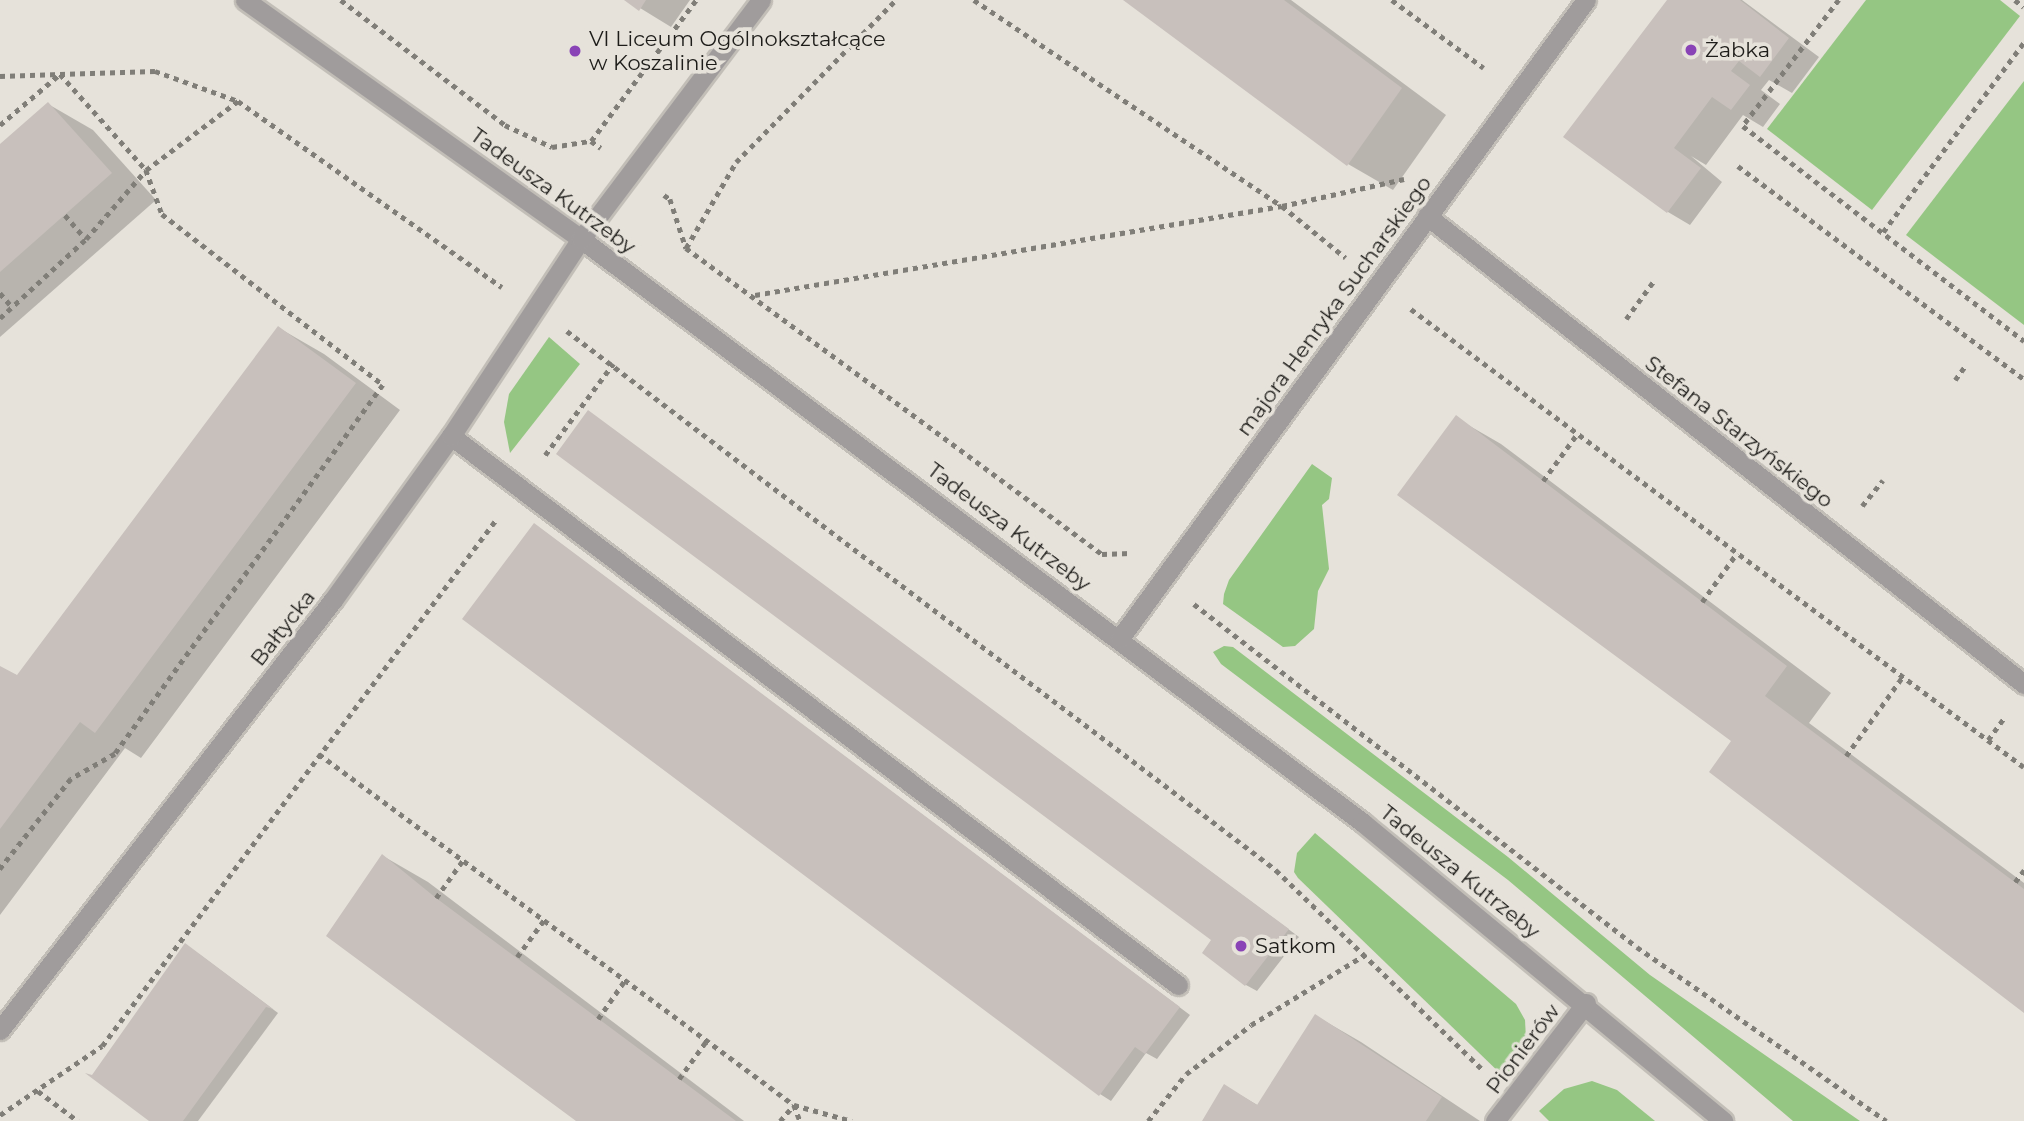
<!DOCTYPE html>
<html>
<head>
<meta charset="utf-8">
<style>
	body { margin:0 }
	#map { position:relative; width:2024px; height:1121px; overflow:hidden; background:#e6e2da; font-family:Montserrat,sans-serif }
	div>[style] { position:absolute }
	.green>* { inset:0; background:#95c683 }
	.shadow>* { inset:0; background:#0003 }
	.building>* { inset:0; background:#c8c0bc }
	.path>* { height:4.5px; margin-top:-2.25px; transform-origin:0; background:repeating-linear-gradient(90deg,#807e78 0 5px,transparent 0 10px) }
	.roads { filter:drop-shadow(2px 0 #c2beb7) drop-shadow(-2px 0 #c2beb7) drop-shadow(0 2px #c2beb7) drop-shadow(0 -2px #c2beb7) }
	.service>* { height:19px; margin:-9.5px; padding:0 9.5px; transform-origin:9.5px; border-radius:9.5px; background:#a09c9c }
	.minor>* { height:19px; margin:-9.5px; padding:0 9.5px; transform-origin:9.5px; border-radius:9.5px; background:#a09c9c }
	.dots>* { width:19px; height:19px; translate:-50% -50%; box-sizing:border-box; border:4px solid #e6e2da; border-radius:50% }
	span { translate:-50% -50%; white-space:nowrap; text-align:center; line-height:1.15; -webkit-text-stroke:7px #e6e2da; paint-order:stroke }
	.poi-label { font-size:21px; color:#1d1c19 }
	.left { translate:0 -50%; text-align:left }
	.street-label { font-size:21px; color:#1d1c19 }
</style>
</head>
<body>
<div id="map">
	<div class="green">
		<i style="clip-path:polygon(1866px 0,2000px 0,2020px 16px,1872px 210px,1767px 129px)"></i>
		<i style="clip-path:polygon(2024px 81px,2024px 325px,1906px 235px)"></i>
		<i style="clip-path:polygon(549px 337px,580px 364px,510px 453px,504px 422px,509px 394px)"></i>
		<i style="clip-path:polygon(1312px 464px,1332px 478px,1329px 499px,1322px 505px,1329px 569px,1318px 591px,1314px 629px,1295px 646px,1283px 647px,1223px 604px,1224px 594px,1229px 580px)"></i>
		<i style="clip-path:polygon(1224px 646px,1233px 647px,1508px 857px,1650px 975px,1860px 1121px,1793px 1121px,1508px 880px,1221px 664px,1213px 652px)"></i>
		<i style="clip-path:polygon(1315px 833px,1516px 1004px,1525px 1020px,1526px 1039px,1506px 1079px,1298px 878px,1294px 872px,1297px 853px)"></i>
		<i style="clip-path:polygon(1592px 1081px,1617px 1090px,1655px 1121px,1549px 1121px,1539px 1111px,1564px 1089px)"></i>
	</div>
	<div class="shadow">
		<i style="clip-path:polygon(627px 0,690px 0,671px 27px)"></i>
		<i style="clip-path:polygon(1126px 0,1291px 0,1446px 115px,1393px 190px,1348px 164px)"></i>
		<i style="clip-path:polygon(1669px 0,1742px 0,1819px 57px,1792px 93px,1769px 80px,1761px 90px,1780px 104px,1763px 127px,1743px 115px,1706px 165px,1691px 156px,1722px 182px,1690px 225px,1668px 212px)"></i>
		<i style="clip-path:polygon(48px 104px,93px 130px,156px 200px,0 337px,0 146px)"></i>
		<i style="clip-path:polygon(279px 328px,324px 354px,400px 410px,141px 758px,125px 748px,0 915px,0 669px,19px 676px)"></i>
		<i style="clip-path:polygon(589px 412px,1299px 937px,1257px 991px,1246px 985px,1214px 940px)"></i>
		<i style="clip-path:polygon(1456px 418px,1501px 444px,1831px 693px,1809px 723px,2024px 883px,2024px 1010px,1734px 741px)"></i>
		<i style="clip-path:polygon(545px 532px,1190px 1015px,1157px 1059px,1146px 1053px,1111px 1101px,1100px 1094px)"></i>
		<i style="clip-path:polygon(383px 856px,428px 882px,744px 1121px,579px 1121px)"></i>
		<i style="clip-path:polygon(199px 954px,278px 1013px,198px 1121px,152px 1121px)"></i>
		<i style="clip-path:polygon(1316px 1016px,1361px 1042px,1480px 1121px,1204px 1121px,1225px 1086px,1259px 1106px)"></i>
	</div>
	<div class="building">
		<i style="clip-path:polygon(624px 0,646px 0,639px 11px)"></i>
		<i style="clip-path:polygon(1123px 0,1284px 0,1402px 88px,1347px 166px)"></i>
		<i style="clip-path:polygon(1667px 0,1740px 0,1789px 38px,1760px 77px,1739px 61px,1731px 71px,1750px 85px,1731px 110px,1712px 97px,1674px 148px,1701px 168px,1667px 213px,1563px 137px)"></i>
		<i style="clip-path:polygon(48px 102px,112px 173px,0 272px,0 144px)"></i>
		<i style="clip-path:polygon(278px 326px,356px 383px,95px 733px,80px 722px,0 829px,0 666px,17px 675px)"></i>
		<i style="clip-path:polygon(588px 410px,1289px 929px,1245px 986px,1202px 953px,1211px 940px,556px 454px)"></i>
		<i style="clip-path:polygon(1456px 415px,1787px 666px,1765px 696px,2024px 889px,2024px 1013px,1709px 772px,1731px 741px,1397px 495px)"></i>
		<i style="clip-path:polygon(534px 523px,1180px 1007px,1145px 1054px,1135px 1047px,1099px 1096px,462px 619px)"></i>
		<i style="clip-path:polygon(382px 854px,436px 898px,736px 1121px,576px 1121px,326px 936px)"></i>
		<i style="clip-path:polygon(185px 943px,273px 1009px,266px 1007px,183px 1121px,149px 1121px,85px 1073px,92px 1075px)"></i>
		<i style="clip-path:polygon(1315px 1014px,1442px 1097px,1426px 1121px,1202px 1121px,1224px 1084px,1257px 1105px)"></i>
	</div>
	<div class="path">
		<i style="left:341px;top:0;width:206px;rotate:37.3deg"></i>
		<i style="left:505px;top:125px;width:52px;rotate:25.1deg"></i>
		<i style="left:552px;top:147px;width:39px;rotate:-9deg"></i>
		<i style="left:591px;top:141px;width:12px;rotate:35deg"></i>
		<i style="left:974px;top:0;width:371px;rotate:33.8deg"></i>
		<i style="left:1282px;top:206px;width:82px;rotate:39.1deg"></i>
		<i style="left:1392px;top:0;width:114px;rotate:36.5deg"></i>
		<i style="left:1839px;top:0;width:158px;rotate:127.3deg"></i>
		<i style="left:1743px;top:126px;width:354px;rotate:37.4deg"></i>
		<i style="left:2015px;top:0;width:11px;rotate:38deg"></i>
		<i style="left:0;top:76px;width:60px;rotate:-1.9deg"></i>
		<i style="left:60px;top:74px;width:129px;rotate:48.1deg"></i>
		<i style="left:146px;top:170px;width:47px;rotate:70deg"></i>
		<i style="left:162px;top:214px;width:279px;rotate:37.7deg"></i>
		<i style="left:383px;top:385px;width:456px;rotate:126deg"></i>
		<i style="left:115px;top:754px;width:51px;rotate:150.4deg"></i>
		<i style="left:71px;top:779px;width:115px;rotate:128.3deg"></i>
		<i style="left:0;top:125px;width:79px;rotate:-40.4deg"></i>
		<i style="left:60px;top:74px;width:95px;rotate:-1.8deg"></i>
		<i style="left:155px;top:71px;width:88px;rotate:19.9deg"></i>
		<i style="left:238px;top:101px;width:323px;rotate:35.2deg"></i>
		<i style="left:591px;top:141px;width:176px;rotate:-53.3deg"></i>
		<i style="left:1738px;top:166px;width:357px;rotate:36.7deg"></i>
		<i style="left:664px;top:195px;width:7px;rotate:34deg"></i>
		<i style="left:670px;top:199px;width:52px;rotate:71.9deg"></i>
		<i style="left:686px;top:248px;width:516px;rotate:36.34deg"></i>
		<i style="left:1102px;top:554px;width:29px;rotate:-2deg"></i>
		<i style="left:65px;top:215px;width:32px;rotate:49deg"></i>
		<i style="left:1883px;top:232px;width:237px;rotate:-53.4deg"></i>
		<i style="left:686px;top:248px;width:99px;rotate:-59.8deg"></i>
		<i style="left:736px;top:162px;width:228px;rotate:-45.4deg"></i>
		<i style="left:0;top:293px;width:18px;rotate:49deg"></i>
		<i style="left:755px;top:295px;width:534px;rotate:-9.59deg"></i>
		<i style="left:1282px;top:206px;width:125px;rotate:-12.5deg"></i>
		<i style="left:1411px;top:309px;width:765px;rotate:36.77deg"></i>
		<i style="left:0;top:318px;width:117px;rotate:-42.6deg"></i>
		<i style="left:86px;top:239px;width:91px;rotate:-49deg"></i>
		<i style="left:146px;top:170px;width:115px;rotate:-36.9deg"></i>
		<i style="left:1626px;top:319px;width:46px;rotate:-53.9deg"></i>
		<i style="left:567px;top:331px;width:891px;rotate:37.24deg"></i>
		<i style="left:1276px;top:870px;width:286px;rotate:44deg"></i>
		<i style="left:1955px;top:380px;width:19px;rotate:-54deg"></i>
		<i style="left:545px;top:455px;width:114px;rotate:-53.2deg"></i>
		<i style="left:1543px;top:481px;width:58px;rotate:-54.1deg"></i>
		<i style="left:1862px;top:506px;width:33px;rotate:-51deg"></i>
		<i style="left:1702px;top:602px;width:60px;rotate:-54.5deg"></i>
		<i style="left:1194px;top:604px;width:560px;rotate:37.75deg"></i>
		<i style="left:1637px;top:947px;width:304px;rotate:34.9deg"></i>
		<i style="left:1988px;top:740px;width:26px;rotate:-54deg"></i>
		<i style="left:319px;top:754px;width:591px;rotate:36.46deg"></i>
		<i style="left:794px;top:1105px;width:60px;rotate:15.4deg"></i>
		<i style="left:1846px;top:756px;width:98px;rotate:-54.5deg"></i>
		<i style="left:2015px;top:882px;width:15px;rotate:-53deg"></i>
		<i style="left:436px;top:898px;width:47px;rotate:-54.6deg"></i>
		<i style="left:517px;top:957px;width:46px;rotate:-53.9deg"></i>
		<i style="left:598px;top:1019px;width:47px;rotate:-55.3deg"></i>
		<i style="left:679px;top:1079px;width:48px;rotate:-54.3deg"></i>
		<i style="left:38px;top:1091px;width:50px;rotate:36.9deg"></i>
		<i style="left:0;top:1115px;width:123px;rotate:-34.1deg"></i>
		<i style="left:102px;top:1046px;width:656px;rotate:-53.18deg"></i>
		<i style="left:780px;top:1121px;width:21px;rotate:-49deg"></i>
		<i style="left:794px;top:1105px;width:17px;rotate:69deg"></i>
		<i style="left:1148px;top:1121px;width:60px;rotate:-51deg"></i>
		<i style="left:1186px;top:1074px;width:81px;rotate:-37deg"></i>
		<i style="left:1251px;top:1025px;width:135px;rotate:-31.7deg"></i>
	</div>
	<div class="roads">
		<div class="service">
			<i style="left:451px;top:436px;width:911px;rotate:37.06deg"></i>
		</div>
		<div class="minor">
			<i style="left:245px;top:0;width:412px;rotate:35.4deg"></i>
			<i style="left:581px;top:239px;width:975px;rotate:36.74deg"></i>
			<i style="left:1362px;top:822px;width:469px;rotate:39.6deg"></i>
			<i style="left:1427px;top:216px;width:759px;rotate:38.09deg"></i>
			<i style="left:1120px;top:638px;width:790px;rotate:-53.86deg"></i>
			<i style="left:0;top:1030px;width:544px;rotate:-52.25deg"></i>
			<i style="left:333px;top:600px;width:202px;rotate:-54.3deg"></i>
			<i style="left:451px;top:436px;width:236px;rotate:-56.6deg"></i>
			<i style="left:581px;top:239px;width:299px;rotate:-53deg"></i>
			<i style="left:1495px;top:1121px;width:149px;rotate:-52.4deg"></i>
		</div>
	</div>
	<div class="dots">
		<i style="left:1691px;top:50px;background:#8943b6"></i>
		<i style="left:575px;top:51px;background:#8943b6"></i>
		<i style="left:1241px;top:946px;background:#8943b6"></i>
	</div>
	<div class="poi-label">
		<span class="left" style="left:589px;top:51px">VI Liceum Ogólnokształcące<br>w Koszalinie</span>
		<span class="left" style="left:1705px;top:50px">Żabka</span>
		<span class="left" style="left:1255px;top:946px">Satkom</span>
	</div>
	<div class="street-label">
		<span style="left:553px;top:191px;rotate:36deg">Tadeusza Kutrzeby</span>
		<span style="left:1334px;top:306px;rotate:-54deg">majora Henryka Sucharskiego</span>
		<span style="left:1739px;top:432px;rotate:38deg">Stefana Starzyńskiego</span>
		<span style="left:1009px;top:527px;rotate:37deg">Tadeusza Kutrzeby</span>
		<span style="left:283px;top:628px;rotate:-52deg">Bałtycka</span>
		<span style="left:1460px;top:872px;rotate:39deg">Tadeusza Kutrzeby</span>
		<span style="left:1523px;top:1049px;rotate:-53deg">Pionierów</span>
	</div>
</div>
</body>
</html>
